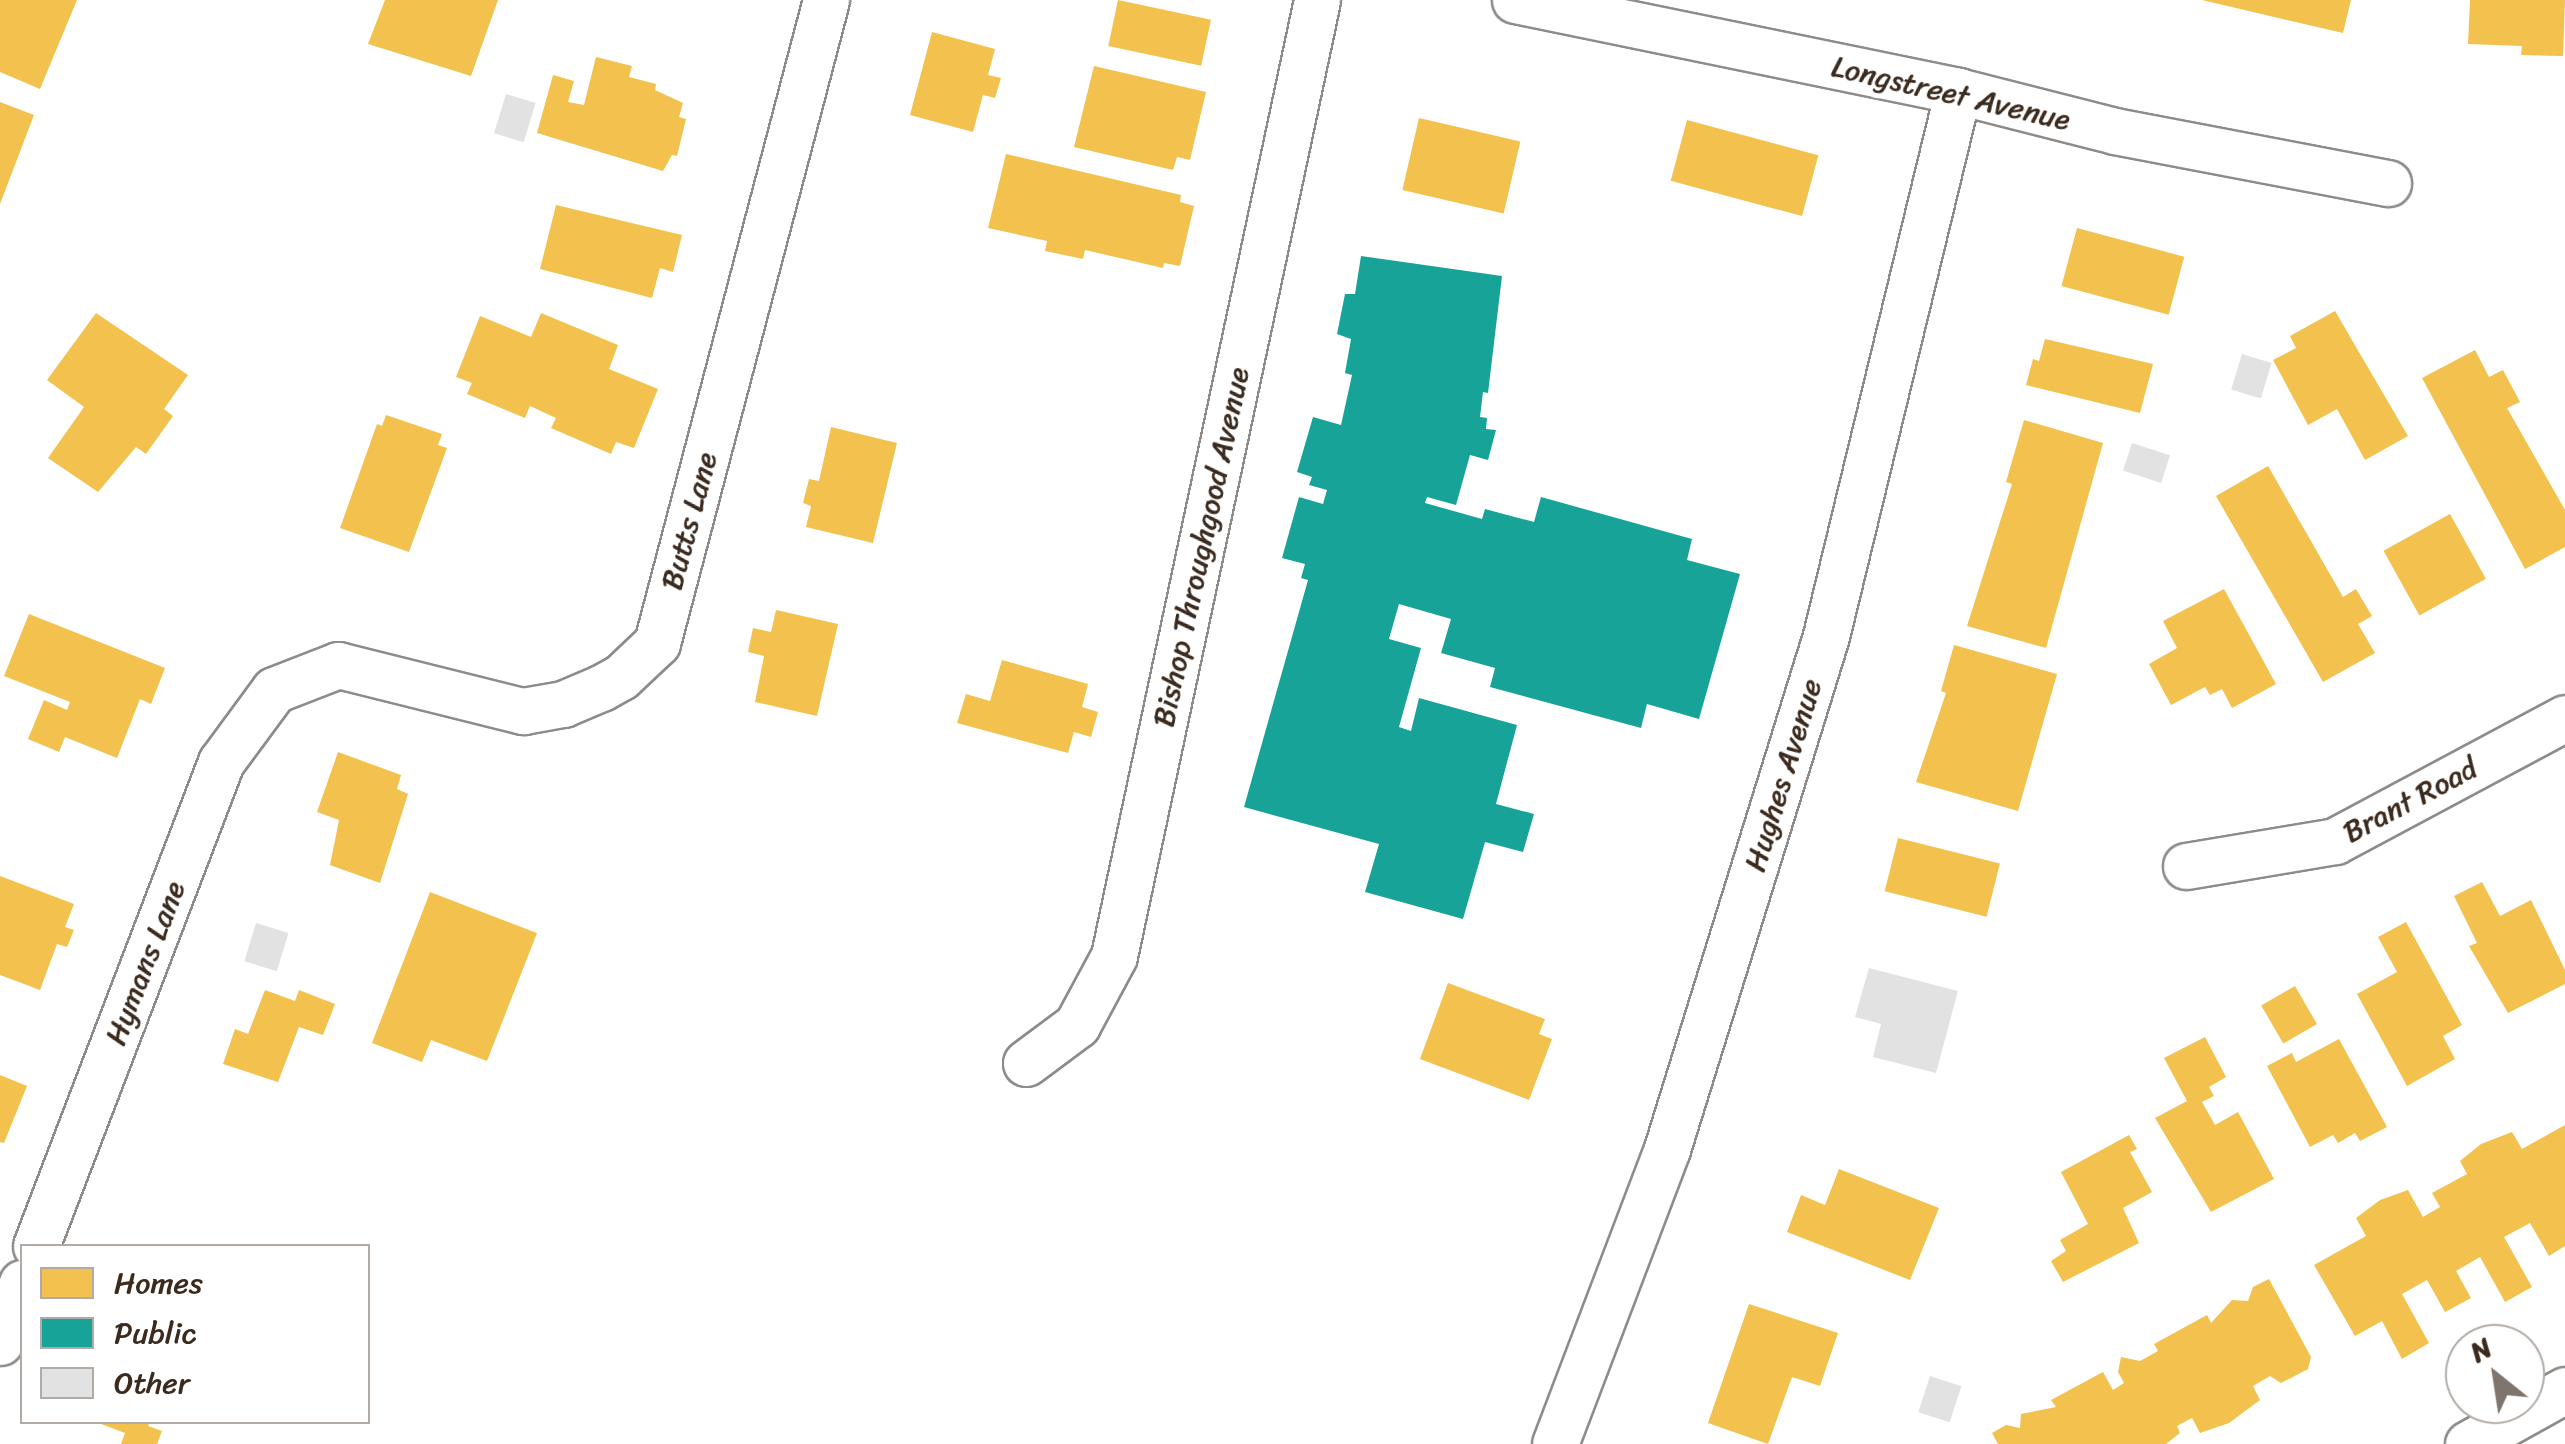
<!DOCTYPE html>
<html>
<head>
<meta charset="utf-8">
<style>
	body { margin:0 }
	#map { position:relative; width:2565px; height:1444px; overflow:hidden; background:#fff; font-family:Sriracha,sans-serif }
	div>[style] { position:absolute }
	.homes>* { inset:0; background:#f2c14e; transform-origin:0 0 }
	.public>* { inset:0; background:#17a398 }
	.building>* { inset:0; background:#e3e2e2; transform-origin:0 0 }
	.roads { filter:drop-shadow(2px 0 #8e8b88) drop-shadow(-2px 0 #8e8b88) drop-shadow(0 2px #8e8b88) drop-shadow(0 -2px #8e8b88) }
	.minor>* { height:45px; margin:-22.5px; padding:0 22.5px; transform-origin:22.5px; border-radius:22.5px; background:#fff }
	span { translate:-50% -50%; white-space:nowrap; text-align:center; line-height:1.15; -webkit-text-stroke:10px #fff; paint-order:stroke }
	.street-label { font-size:30px; color:#3b2a1e }
	.legend { position:absolute; left:20px; top:1244px; width:350px; height:180px; box-sizing:border-box; background:#fff; border:2px solid #b1aaa5; margin:0; padding:12px 18px; list-style:none; font-size:30px; color:#3b2a1e }
	.legend li { display:flex; align-items:center; gap:20px; height:50px }
	.legend b { width:50px; border:2px solid #b1aaa5 }
	.north { position:absolute; left:2445px; top:1324px; width:100px; height:100px; box-sizing:border-box; background:#fff; border:2px solid #b1aaa5; border-radius:50%; rotate:330deg; font-size:28px; font-weight:700; line-height:40px; text-align:center; color:#3b2a1e }
	.north::after { content:''; display:block; margin:auto; width:35px; height:45px; background:#80756d; clip-path:polygon(50% 0,100% 100%,50% 72%,0 100%) }
</style>
</head>
<body>
<div id="map">
	<div class="homes">
		<i style="clip-path:polygon(0 0,77px 0,40px 89px,0 72px)"></i>
		<i style="clip-path:polygon(385px 0,498px 0,471px 76px,368px 44px)"></i>
		<i style="left:1118px;top:0;width:95px;height:47px;rotate:12deg"></i>
		<i style="clip-path:polygon(2202px 0,2351px 0,2343px 33px)"></i>
		<i style="clip-path:polygon(2470px 0,2565px 0,2563px 56px,2521px 55px,2522px 46px,2468px 44px)"></i>
		<i style="clip-path:polygon(932px 32px,995px 49px,988px 75px,1001px 78px,995px 98px,983px 95px,973px 132px,910px 115px)"></i>
		<i style="clip-path:polygon(596px 57px,632px 66px,629px 77px,656px 84px,655px 90px,683px 103px,679px 117px,686px 119px,677px 156px,672px 155px,663px 171px,537px 133px,553px 75px,574px 81px,568px 102px,584px 105px)"></i>
		<i style="clip-path:polygon(1094px 66px,1206px 92px,1190px 160px,1177px 157px,1173px 170px,1074px 147px)"></i>
		<i style="clip-path:polygon(0 102px,34px 115px,0 204px)"></i>
		<i style="left:1419px;top:118px;width:104px;height:74px;rotate:13deg"></i>
		<i style="left:1687px;top:120px;width:136px;height:63px;rotate:15deg"></i>
		<i style="clip-path:polygon(1006px 154px,1181px 195px,1180px 202px,1194px 206px,1180px 266px,1164px 263px,1163px 268px,1085px 250px,1083px 259px,1045px 251px,1047px 241px,988px 228px)"></i>
		<i style="clip-path:polygon(556px 205px,682px 235px,673px 272px,660px 268px,652px 298px,540px 269px)"></i>
		<i style="left:2077px;top:228px;width:111px;height:60px;rotate:15deg"></i>
		<i style="clip-path:polygon(2335px 311px,2408px 436px,2365px 460px,2337px 409px,2308px 425px,2273px 360px,2296px 348px,2290px 336px)"></i>
		<i style="clip-path:polygon(96px 313px,188px 375px,164px 409px,173px 416px,146px 454px,136px 447px,98px 492px,48px 458px,84px 407px,47px 380px)"></i>
		<i style="clip-path:polygon(541px 313px,618px 345px,609px 369px,658px 389px,634px 448px,616px 442px,611px 454px,551px 428px,556px 418px,530px 406px,525px 418px,467px 394px,472px 383px,456px 377px,480px 316px,531px 337px)"></i>
		<i style="clip-path:polygon(2045px 339px,2153px 364px,2140px 413px,2026px 385px,2033px 359px,2039px 361px)"></i>
		<i style="clip-path:polygon(2475px 350px,2489px 377px,2503px 370px,2520px 402px,2507px 408px,2565px 510px,2565px 547px,2525px 569px,2422px 378px)"></i>
		<i style="clip-path:polygon(386px 415px,442px 434px,438px 445px,447px 448px,409px 552px,340px 528px,377px 424px,382px 426px)"></i>
		<i style="clip-path:polygon(2024px 420px,2103px 443px,2046px 648px,1967px 626px,2012px 484px,2006px 482px)"></i>
		<i style="clip-path:polygon(831px 427px,897px 443px,873px 543px,806px 527px,811px 506px,803px 503px,809px 479px,819px 481px)"></i>
		<i style="clip-path:polygon(2268px 466px,2343px 597px,2356px 589px,2372px 616px,2358px 624px,2375px 653px,2323px 682px,2216px 496px)"></i>
		<i style="left:2450px;top:514px;width:74px;height:76px;rotate:61deg"></i>
		<i style="clip-path:polygon(2224px 589px,2276px 684px,2232px 708px,2222px 689px,2210px 695px,2205px 687px,2171px 705px,2149px 664px,2177px 648px,2163px 621px)"></i>
		<i style="clip-path:polygon(776px 610px,838px 624px,817px 716px,755px 702px,764px 656px,748px 652px,753px 628px,771px 632px)"></i>
		<i style="clip-path:polygon(29px 614px,165px 668px,151px 704px,140px 699px,117px 758px,65px 737px,59px 752px,28px 739px,44px 700px,67px 710px,70px 702px,4px 676px)"></i>
		<i style="clip-path:polygon(1954px 645px,2057px 674px,2018px 811px,1916px 782px,1946px 693px,1941px 691px)"></i>
		<i style="clip-path:polygon(1002px 660px,1088px 684px,1082px 707px,1098px 712px,1091px 737px,1074px 732px,1068px 753px,957px 723px,966px 694px,990px 701px)"></i>
		<i style="clip-path:polygon(338px 752px,401px 775px,397px 789px,408px 794px,380px 883px,330px 865px,339px 820px,317px 812px)"></i>
		<i style="left:1898px;top:838px;width:105px;height:55px;rotate:14deg"></i>
		<i style="clip-path:polygon(0 876px,74px 904px,65px 927px,74px 930px,67px 947px,57px 944px,40px 990px,0 975px)"></i>
		<i style="clip-path:polygon(2482px 882px,2500px 916px,2531px 900px,2565px 970px,2565px 984px,2508px 1013px,2469px 946px,2477px 943px,2454px 896px)"></i>
		<i style="clip-path:polygon(430px 892px,537px 933px,487px 1061px,431px 1040px,422px 1062px,372px 1043px)"></i>
		<i style="clip-path:polygon(2406px 922px,2462px 1025px,2443px 1036px,2455px 1059px,2407px 1086px,2357px 994px,2397px 972px,2378px 937px)"></i>
		<i style="clip-path:polygon(1448px 983px,1545px 1019px,1539px 1034px,1552px 1039px,1529px 1100px,1420px 1059px)"></i>
		<i style="left:2295px;top:986px;width:44px;height:39px;rotate:60deg"></i>
		<i style="clip-path:polygon(265px 990px,295px 1001px,299px 990px,335px 1004px,323px 1035px,299px 1027px,278px 1082px,223px 1064px,235px 1029px,248px 1034px)"></i>
		<i style="clip-path:polygon(2205px 1037px,2226px 1077px,2209px 1087px,2214px 1096px,2202px 1102px,2215px 1125px,2238px 1112px,2274px 1179px,2211px 1212px,2155px 1118px,2187px 1101px,2164px 1058px)"></i>
		<i style="clip-path:polygon(2339px 1039px,2387px 1127px,2360px 1141px,2355px 1133px,2338px 1143px,2333px 1135px,2310px 1147px,2267px 1066px,2292px 1053px,2296px 1062px)"></i>
		<i style="clip-path:polygon(0 1075px,27px 1086px,4px 1143px,0 1142px)"></i>
		<i style="clip-path:polygon(2565px 1125px,2565px 1246px,2549px 1256px,2530px 1223px,2504px 1237px,2532px 1287px,2505px 1302px,2480px 1257px,2456px 1271px,2471px 1298px,2445px 1312px,2427px 1280px,2402px 1294px,2429px 1343px,2402px 1359px,2382px 1321px,2355px 1336px,2314px 1265px,2366px 1236px,2356px 1218px,2380px 1200px,2408px 1190px,2423px 1217px,2440px 1207px,2432px 1193px,2467px 1174px,2460px 1161px,2481px 1144px,2512px 1132px,2522px 1149px)"></i>
		<i style="clip-path:polygon(2129px 1135px,2137px 1149px,2130px 1152px,2152px 1192px,2123px 1208px,2139px 1243px,2063px 1282px,2051px 1261px,2066px 1251px,2060px 1240px,2088px 1224px,2061px 1172px)"></i>
		<i style="clip-path:polygon(1839px 1169px,1939px 1208px,1910px 1280px,1787px 1232px,1801px 1195px,1825px 1205px)"></i>
		<i style="clip-path:polygon(2269px 1279px,2311px 1357px,2308px 1369px,2281px 1383px,2270px 1376px,2253px 1386px,2260px 1400px,2229px 1423px,2200px 1433px,2192px 1418px,2177px 1426px,2180px 1433px,2166px 1444px,1998px 1444px,1992px 1433px,2006px 1425px,2020px 1428px,2021px 1414px,2056px 1407px,2051px 1400px,2103px 1372px,2113px 1390px,2124px 1383px,2118px 1372px,2121px 1357px,2140px 1361px,2158px 1351px,2154px 1344px,2207px 1315px,2211px 1323px,2232px 1300px,2248px 1301px,2253px 1287px)"></i>
		<i style="clip-path:polygon(1749px 1304px,1838px 1333px,1820px 1386px,1792px 1377px,1768px 1444px,1708px 1423px)"></i>
		<i style="clip-path:polygon(96px 1422px,150px 1422px,148px 1426px,162px 1431px,157px 1444px,121px 1444px,125px 1433px)"></i>
	</div>
	<div class="public">
		<i style="clip-path:polygon(1361px 256px,1502px 276px,1488px 393px,1483px 392px,1480px 417px,1487px 418px,1486px 429px,1496px 430px,1488px 460px,1470px 455px,1456px 505px,1427px 497px,1425px 503px,1482px 519px,1485px 509px,1534px 522px,1541px 497px,1692px 539px,1687px 560px,1740px 574px,1699px 719px,1647px 704px,1641px 728px,1490px 687px,1495px 668px,1441px 653px,1451px 619px,1399px 604px,1389px 639px,1421px 648px,1399px 727px,1411px 731px,1419px 698px,1517px 725px,1496px 804px,1534px 814px,1523px 852px,1485px 842px,1463px 919px,1365px 892px,1379px 844px,1244px 807px,1308px 580px,1301px 578px,1305px 564px,1282px 558px,1299px 497px,1323px 504px,1327px 490px,1309px 485px,1312px 477px,1297px 472px,1313px 417px,1341px 425px,1352px 375px,1345px 373px,1351px 339px,1337px 334px,1345px 294px,1355px 294px)"></i>
	</div>
	<div class="building">
		<i style="left:506px;top:94px;width:31px;height:41px;rotate:17deg"></i>
		<i style="left:2242px;top:354px;width:31px;height:37px;rotate:17deg"></i>
		<i style="left:2132px;top:443px;width:40px;height:29px;rotate:18deg"></i>
		<i style="left:256px;top:923px;width:34px;height:40px;rotate:17deg"></i>
		<i style="clip-path:polygon(1869px 968px,1958px 991px,1936px 1073px,1873px 1057px,1881px 1024px,1855px 1017px)"></i>
		<i style="left:1930px;top:1376px;width:33px;height:38px;rotate:18deg"></i>
	</div>
	<div class="roads">
		<div class="minor">
			<i style="left:1515px;top:0;width:452px;rotate:11.6deg"></i>
			<i style="left:1958px;top:91px;width:162px;rotate:14.3deg"></i>
			<i style="left:2115px;top:131px;width:278px;rotate:10.8deg"></i>
			<i style="left:2186px;top:866px;width:151px;rotate:-9.5deg"></i>
			<i style="left:2335px;top:841px;width:261px;rotate:-28.1deg"></i>
			<i style="left:1026px;top:1063px;width:64px;rotate:-36.7deg"></i>
			<i style="left:1077px;top:1025px;width:78px;rotate:-61.8deg"></i>
			<i style="left:1114px;top:956px;width:977px;rotate:-78.01deg"></i>
			<i style="left:36px;top:1246px;width:518px;rotate:-69.08deg"></i>
			<i style="left:221px;top:762px;width:89px;rotate:-53.6deg"></i>
			<i style="left:274px;top:690px;width:69px;rotate:-21.3deg"></i>
			<i style="left:338px;top:665px;width:191px;rotate:14deg"></i>
			<i style="left:523px;top:711px;width:41px;rotate:-9.9deg"></i>
			<i style="left:563px;top:704px;width:41px;rotate:-22.8deg"></i>
			<i style="left:601px;top:688px;width:23px;rotate:-29deg"></i>
			<i style="left:621px;top:677px;width:50px;rotate:-43.4deg"></i>
			<i style="left:657px;top:643px;width:665px;rotate:-75.27deg"></i>
			<i style="left:0;top:1342px;width:63px;rotate:-69.6deg"></i>
			<i style="left:1555px;top:1444px;width:316px;rotate:-69.2deg"></i>
			<i style="left:1667px;top:1149px;width:537px;rotate:-72.78deg"></i>
			<i style="left:1826px;top:636px;width:561px;rotate:-76.39deg"></i>
			<i style="left:2468px;top:1444px;width:111px;rotate:-29.1deg"></i>
		</div>
	</div>
	<div class="street-label">
		<span style="left:1951px;top:93px;rotate:13deg">Longstreet Avenue</span>
		<span style="left:689px;top:521px;rotate:-75deg">Butts Lane</span>
		<span style="left:1201px;top:547px;rotate:-78deg">Bishop Throughgood Avenue</span>
		<span style="left:1783px;top:775px;rotate:-73deg">Hughes Avenue</span>
		<span style="left:2410px;top:800px;rotate:-28deg">Brant Road</span>
		<span style="left:145px;top:963px;rotate:-69deg">Hymans Lane</span>
	</div>
	<ul class="legend">
	<li><b style="height:28px;background:#f2c14e"></b>Homes</li>
	<li><b style="height:28px;background:#17a398"></b>Public</li>
	<li><b style="height:28px;background:#e3e2e2"></b>Other</li>
	</ul>
	<div class="north">N</div>
</div>
</body>
</html>
